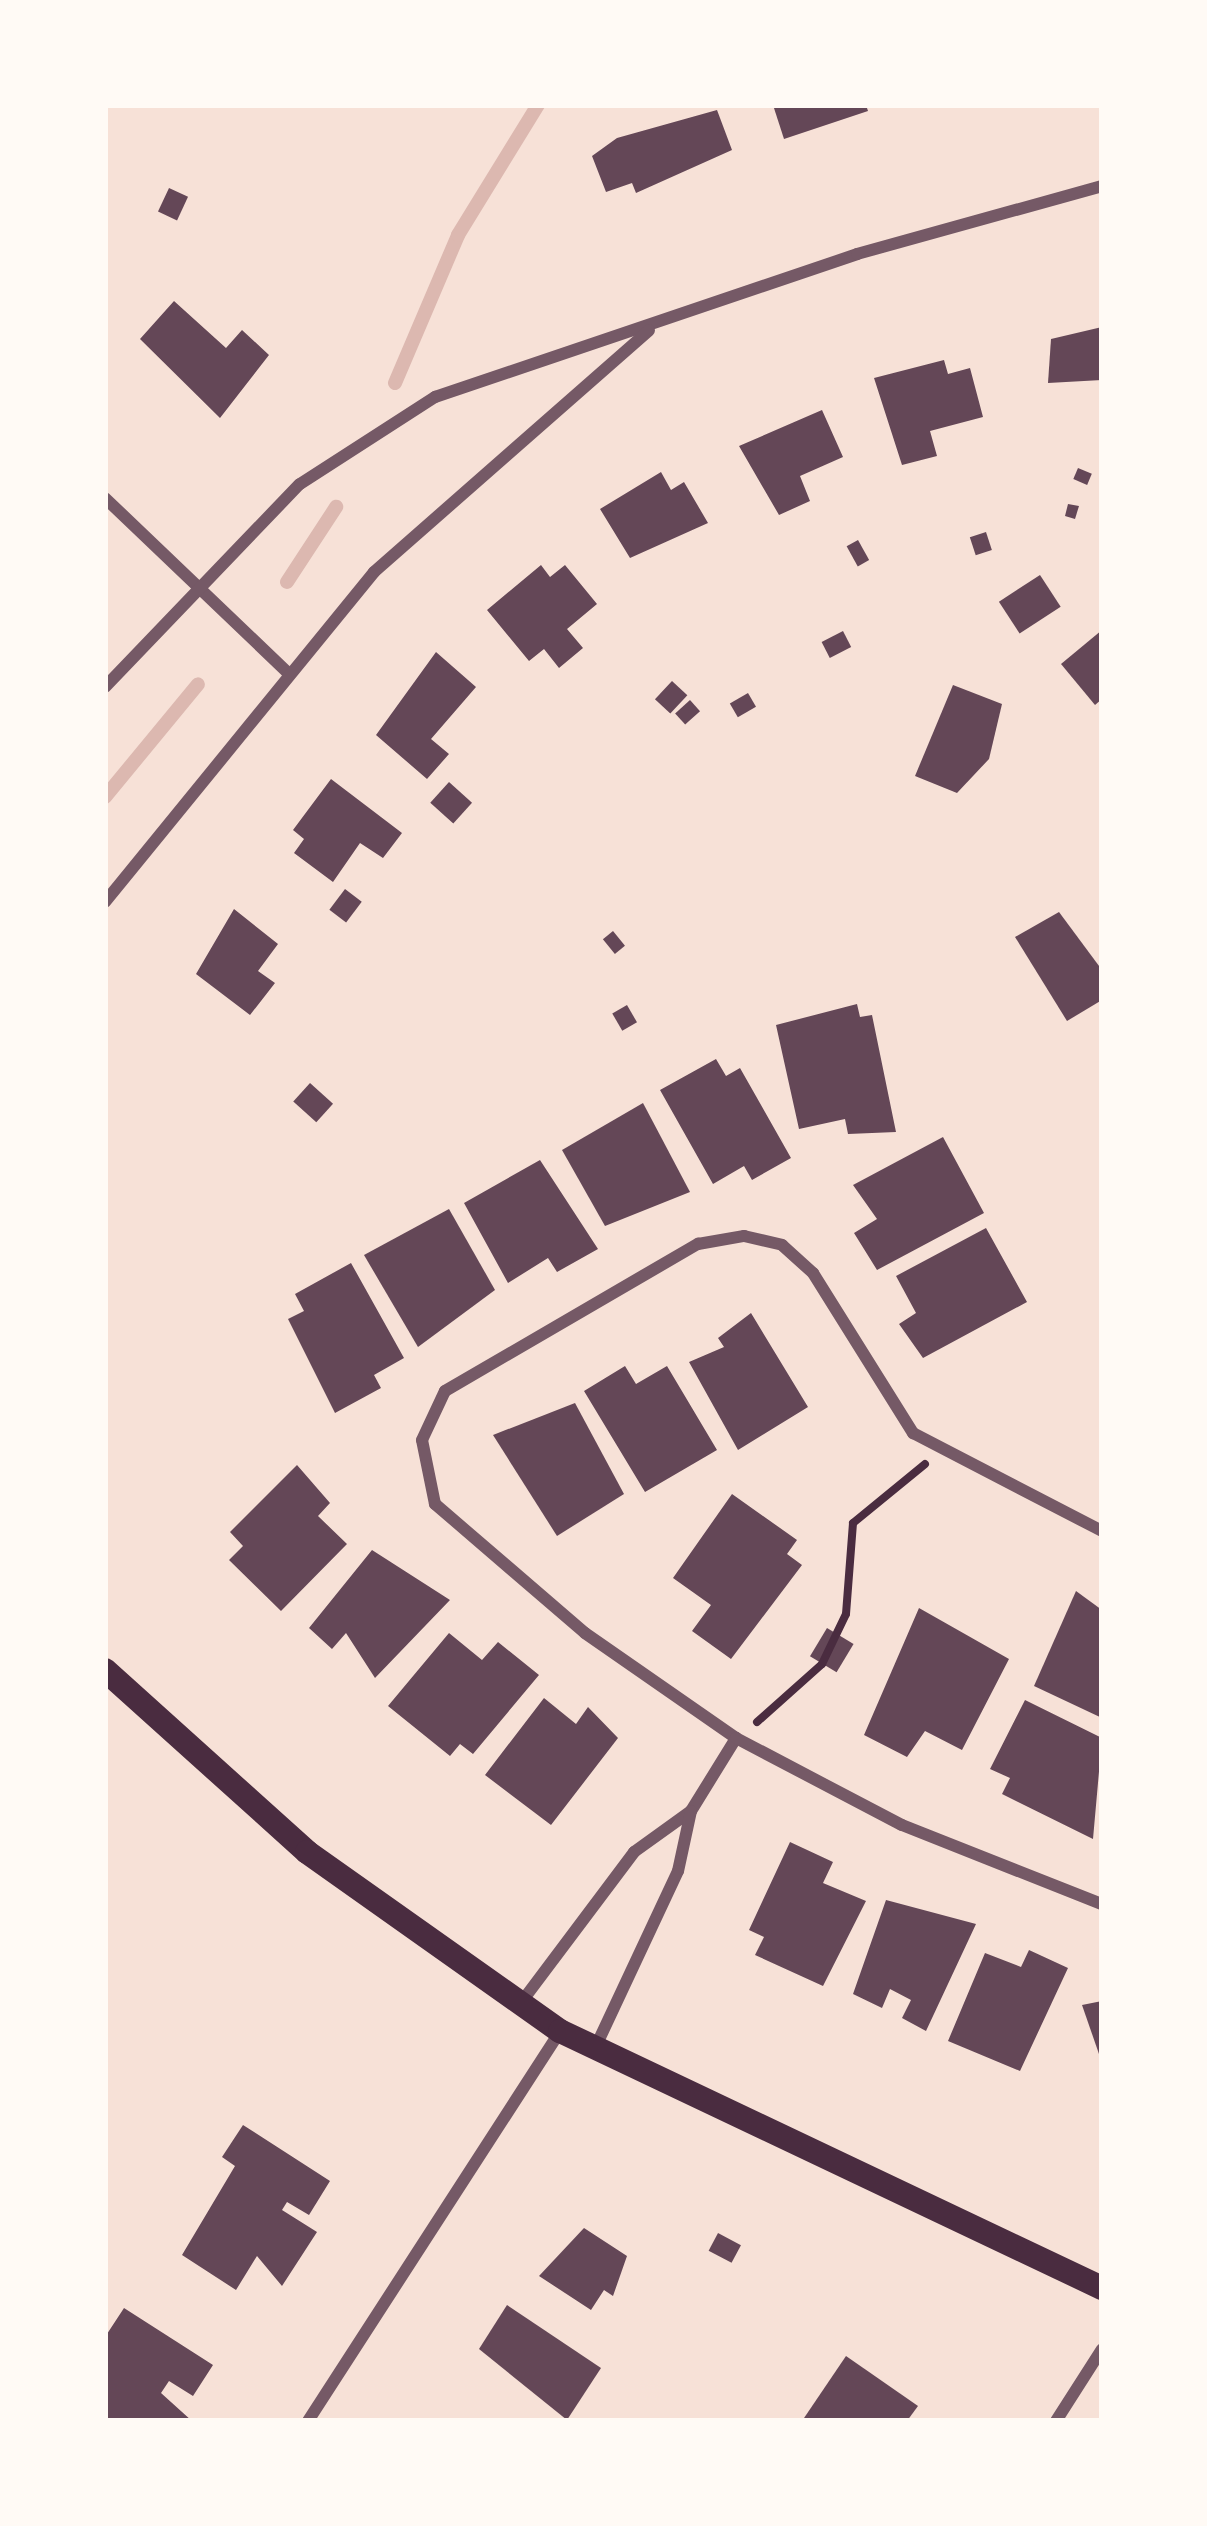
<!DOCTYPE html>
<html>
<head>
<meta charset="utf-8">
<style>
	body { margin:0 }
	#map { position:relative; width:1207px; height:2526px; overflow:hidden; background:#f7e1d7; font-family:"PT Sans",sans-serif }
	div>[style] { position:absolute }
	.stream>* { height:14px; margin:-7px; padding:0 7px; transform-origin:7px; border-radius:7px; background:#dcb8b0 }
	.building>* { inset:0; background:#644757; transform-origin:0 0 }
	.path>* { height:8px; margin:-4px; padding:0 4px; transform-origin:4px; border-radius:4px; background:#4a2c40 }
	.minor>* { height:12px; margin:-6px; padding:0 6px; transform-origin:6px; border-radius:6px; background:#755966 }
	.secondary>* { height:24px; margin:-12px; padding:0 12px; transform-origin:12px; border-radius:12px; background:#4a2c40 }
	span { translate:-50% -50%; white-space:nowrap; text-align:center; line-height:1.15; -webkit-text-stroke:12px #fffaf5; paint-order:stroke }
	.frame { position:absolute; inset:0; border:108px solid #fffaf5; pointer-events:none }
</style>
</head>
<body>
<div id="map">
	<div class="stream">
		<i style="left:395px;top:383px;width:161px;rotate:-66.9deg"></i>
		<i style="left:458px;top:235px;width:153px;rotate:-58.4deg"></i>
		<i style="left:287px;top:582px;width:90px;rotate:-56.8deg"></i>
		<i style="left:105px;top:797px;width:146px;rotate:-50.5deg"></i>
	</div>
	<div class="building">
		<i style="clip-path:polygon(773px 105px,866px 105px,868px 111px,784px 139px)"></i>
		<i style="clip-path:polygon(717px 110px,732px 150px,636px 193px,632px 183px,606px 192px,592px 156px,617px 138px)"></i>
		<i style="left:169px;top:188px;width:21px;height:26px;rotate:25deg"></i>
		<i style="clip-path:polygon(174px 301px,226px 348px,242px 330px,269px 355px,220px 418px,140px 339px)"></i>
		<i style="clip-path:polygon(1102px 327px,1102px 380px,1048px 383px,1051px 339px)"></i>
		<i style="clip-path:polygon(944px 360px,948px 374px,970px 368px,983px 417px,930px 431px,937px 456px,902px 465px,874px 378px)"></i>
		<i style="clip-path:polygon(822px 410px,843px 457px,800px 476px,810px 501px,779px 515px,739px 446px)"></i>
		<i style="left:1078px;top:468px;width:15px;height:12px;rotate:23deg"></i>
		<i style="clip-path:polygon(661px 472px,671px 490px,684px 482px,708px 523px,630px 558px,600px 509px)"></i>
		<i style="clip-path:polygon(1068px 504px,1079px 506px,1075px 519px,1065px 516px)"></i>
		<i style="left:986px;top:532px;width:19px;height:17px;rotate:72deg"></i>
		<i style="left:858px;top:540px;width:23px;height:13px;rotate:61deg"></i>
		<i style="clip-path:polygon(541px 565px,550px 577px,565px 565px,597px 604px,567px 629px,583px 648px,559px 668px,544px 649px,529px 661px,487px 610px)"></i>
		<i style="left:1040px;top:575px;width:38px;height:49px;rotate:57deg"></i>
		<i style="clip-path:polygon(1102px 630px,1102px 699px,1095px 705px,1061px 664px)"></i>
		<i style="left:843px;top:631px;width:18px;height:24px;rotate:63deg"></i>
		<i style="clip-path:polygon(436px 652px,476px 687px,431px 739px,449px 754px,427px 779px,376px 735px)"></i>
		<i style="left:672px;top:681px;width:21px;height:25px;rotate:43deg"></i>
		<i style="clip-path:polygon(953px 685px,1002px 704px,989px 759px,957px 793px,915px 776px)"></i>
		<i style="left:748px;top:693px;width:16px;height:21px;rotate:60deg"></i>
		<i style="left:690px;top:700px;width:15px;height:20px;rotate:48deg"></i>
		<i style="clip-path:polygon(331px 779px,402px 833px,383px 858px,360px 843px,333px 882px,294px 853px,304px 839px,293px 830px)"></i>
		<i style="left:449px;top:782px;width:31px;height:28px;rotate:42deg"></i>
		<i style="left:345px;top:889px;width:21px;height:26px;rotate:37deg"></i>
		<i style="clip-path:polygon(234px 909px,278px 944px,258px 971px,275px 983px,250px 1015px,196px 974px)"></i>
		<i style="clip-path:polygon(1059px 912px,1102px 970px,1102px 1000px,1067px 1021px,1015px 937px)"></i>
		<i style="left:613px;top:931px;width:19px;height:13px;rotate:51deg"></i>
		<i style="clip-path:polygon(857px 1004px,860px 1017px,872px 1015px,896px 1132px,848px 1134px,845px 1119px,799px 1129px,776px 1025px)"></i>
		<i style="left:627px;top:1005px;width:20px;height:17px;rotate:60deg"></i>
		<i style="clip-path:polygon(716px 1059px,726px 1076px,740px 1068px,791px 1158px,752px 1180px,744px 1166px,713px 1184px,660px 1090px)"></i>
		<i style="left:310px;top:1083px;width:31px;height:25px;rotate:42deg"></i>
		<i style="clip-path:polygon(643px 1103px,690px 1192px,605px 1226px,562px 1150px)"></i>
		<i style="clip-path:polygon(943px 1137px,984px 1213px,877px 1270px,854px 1233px,877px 1219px,853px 1185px)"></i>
		<i style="clip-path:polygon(540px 1160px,598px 1249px,557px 1272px,548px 1258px,508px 1283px,464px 1203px)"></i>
		<i style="clip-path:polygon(449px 1209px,495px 1290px,418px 1347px,364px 1255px)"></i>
		<i style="clip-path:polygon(986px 1228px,1027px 1302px,923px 1358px,899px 1324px,916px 1313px,896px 1276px)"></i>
		<i style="clip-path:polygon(351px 1263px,404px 1358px,374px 1375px,381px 1388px,335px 1413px,288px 1319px,304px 1311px,295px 1294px)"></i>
		<i style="clip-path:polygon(751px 1313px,808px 1407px,738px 1450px,689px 1362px,724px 1347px,718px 1338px)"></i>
		<i style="clip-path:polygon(625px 1366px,636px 1384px,667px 1366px,717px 1450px,645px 1492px,584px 1391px)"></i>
		<i style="clip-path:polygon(575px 1403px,624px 1494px,557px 1536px,493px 1435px)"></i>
		<i style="clip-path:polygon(297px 1465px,330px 1503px,318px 1516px,347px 1544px,281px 1611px,229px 1560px,243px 1546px,230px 1532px)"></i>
		<i style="clip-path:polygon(732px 1494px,797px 1540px,787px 1554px,802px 1565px,731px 1659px,692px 1631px,711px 1605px,673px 1578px)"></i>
		<i style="clip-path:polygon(372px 1550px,450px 1600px,375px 1678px,346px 1633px,332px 1649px,309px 1628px)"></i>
		<i style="clip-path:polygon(1076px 1591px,1102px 1610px,1102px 1718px,1034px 1686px)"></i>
		<i style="clip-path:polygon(919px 1608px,1009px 1659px,962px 1750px,925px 1731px,907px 1757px,864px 1735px)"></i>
		<i style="left:827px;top:1628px;width:31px;height:33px;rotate:31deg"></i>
		<i style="clip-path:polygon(449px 1633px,482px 1660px,498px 1642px,539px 1675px,473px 1754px,460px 1744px,450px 1756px,388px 1706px)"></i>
		<i style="clip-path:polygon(544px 1698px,576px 1724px,588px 1707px,618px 1738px,551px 1825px,485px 1775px)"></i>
		<i style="clip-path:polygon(1025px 1700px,1102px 1738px,1093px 1839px,1002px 1794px,1010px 1778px,990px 1769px)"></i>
		<i style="clip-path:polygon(790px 1842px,833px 1862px,823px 1883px,866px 1901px,823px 1986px,755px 1955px,764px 1937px,749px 1930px)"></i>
		<i style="clip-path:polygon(886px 1900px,976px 1924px,926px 2031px,902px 2018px,911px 2000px,890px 1989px,882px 2008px,853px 1994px)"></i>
		<i style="clip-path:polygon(1029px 1950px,1068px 1968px,1020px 2071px,948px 2041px,985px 1953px,1021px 1967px)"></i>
		<i style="clip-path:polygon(1102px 2001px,1102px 2054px,1099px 2054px,1082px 2005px)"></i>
		<i style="clip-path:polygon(243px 2125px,330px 2181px,309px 2215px,287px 2202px,282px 2210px,317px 2232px,282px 2286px,257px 2256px,236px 2290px,182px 2255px,235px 2166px,222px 2157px)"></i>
		<i style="clip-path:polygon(584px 2228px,627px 2256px,613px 2296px,604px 2290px,591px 2310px,539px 2276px)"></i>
		<i style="left:718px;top:2233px;width:26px;height:20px;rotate:28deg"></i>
		<i style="clip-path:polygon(507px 2305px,601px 2368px,567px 2420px,479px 2349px)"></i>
		<i style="clip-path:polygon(124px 2308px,213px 2365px,193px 2396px,169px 2381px,161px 2393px,192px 2421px,105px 2421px,105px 2337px)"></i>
		<i style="clip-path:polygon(846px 2356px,918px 2406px,907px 2421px,802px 2421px)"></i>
	</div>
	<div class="path">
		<i style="left:757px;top:1722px;width:87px;rotate:-41.7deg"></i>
		<i style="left:822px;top:1664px;width:55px;rotate:-64.4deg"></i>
		<i style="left:846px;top:1614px;width:91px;rotate:-85.6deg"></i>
		<i style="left:853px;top:1523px;width:93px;rotate:-39.3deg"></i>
	</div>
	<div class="minor">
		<i style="left:105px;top:498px;width:252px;rotate:43.7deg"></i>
		<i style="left:105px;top:687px;width:281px;rotate:-46.2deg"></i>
		<i style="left:300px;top:484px;width:161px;rotate:-32.8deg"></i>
		<i style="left:435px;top:397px;width:446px;rotate:-18.7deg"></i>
		<i style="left:857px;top:254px;width:254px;rotate:-15.5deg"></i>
		<i style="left:105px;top:902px;width:426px;rotate:-50.8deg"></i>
		<i style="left:374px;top:572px;width:366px;rotate:-41.3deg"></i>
		<i style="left:736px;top:1738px;width:184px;rotate:-145.2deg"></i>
		<i style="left:585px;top:1633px;width:198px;rotate:-139.3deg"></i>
		<i style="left:435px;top:1504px;width:65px;rotate:-101.5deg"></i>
		<i style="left:422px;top:1440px;width:54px;rotate:-64.9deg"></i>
		<i style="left:445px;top:1391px;width:293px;rotate:-30.2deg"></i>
		<i style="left:698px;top:1244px;width:47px;rotate:-9.9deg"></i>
		<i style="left:744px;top:1236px;width:39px;rotate:13deg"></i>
		<i style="left:782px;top:1245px;width:42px;rotate:42.1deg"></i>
		<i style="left:813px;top:1273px;width:189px;rotate:58deg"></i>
		<i style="left:913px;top:1433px;width:213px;rotate:27.4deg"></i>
		<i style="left:691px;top:1811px;width:86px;rotate:-58.3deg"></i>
		<i style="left:736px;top:1738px;width:187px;rotate:27.7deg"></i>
		<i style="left:902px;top:1825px;width:215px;rotate:21.6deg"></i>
		<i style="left:520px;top:2004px;width:190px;rotate:-53.1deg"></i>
		<i style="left:634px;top:1852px;width:70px;rotate:-35.7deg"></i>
		<i style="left:691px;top:1811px;width:61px;rotate:102.2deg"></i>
		<i style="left:678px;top:1871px;width:198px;rotate:115.1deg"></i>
		<i style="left:308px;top:2421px;width:463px;rotate:-57.1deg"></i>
		<i style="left:1056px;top:2421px;width:85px;rotate:-57.4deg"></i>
	</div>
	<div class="secondary">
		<i style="left:105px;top:1670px;width:272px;rotate:42deg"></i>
		<i style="left:307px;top:1852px;width:310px;rotate:35.3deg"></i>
		<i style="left:560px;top:2031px;width:600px;rotate:25.37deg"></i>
	</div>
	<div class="frame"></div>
</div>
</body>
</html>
